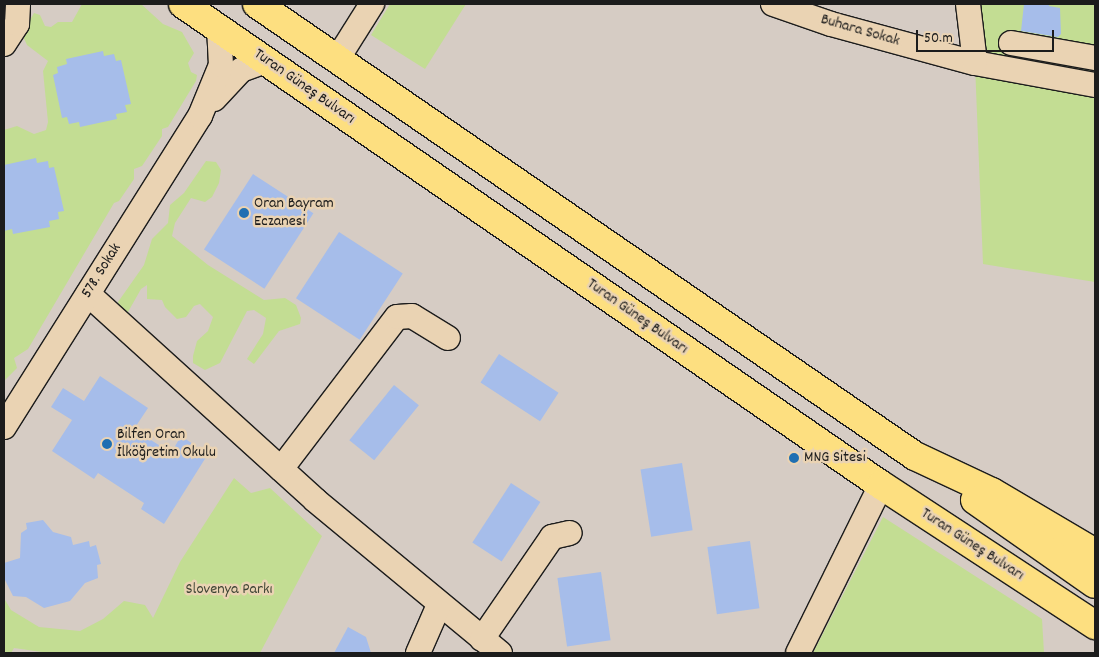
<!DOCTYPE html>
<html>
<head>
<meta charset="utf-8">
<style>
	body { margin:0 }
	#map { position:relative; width:1099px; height:657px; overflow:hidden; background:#d6ccc4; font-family:Dekko,sans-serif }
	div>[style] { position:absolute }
	.green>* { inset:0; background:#c3dd93 }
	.building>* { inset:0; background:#a6bdea; transform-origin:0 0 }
	.roads { filter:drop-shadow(1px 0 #1c1c1c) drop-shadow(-1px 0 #1c1c1c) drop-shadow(0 1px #1c1c1c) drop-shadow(0 -1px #1c1c1c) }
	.minor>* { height:24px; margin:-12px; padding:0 12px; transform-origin:12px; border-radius:12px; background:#ead3b3 }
	.major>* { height:28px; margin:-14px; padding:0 14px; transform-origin:14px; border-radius:14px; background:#fddf80 }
	.dots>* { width:14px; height:14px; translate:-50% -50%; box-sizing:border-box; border:2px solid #ead3b3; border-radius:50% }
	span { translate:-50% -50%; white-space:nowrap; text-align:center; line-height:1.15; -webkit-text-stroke:5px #ead3b3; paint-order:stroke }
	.street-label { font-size:16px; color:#1c1c1c }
	.poi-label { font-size:16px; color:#1c1c1c }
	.left { translate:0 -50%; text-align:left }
	.park-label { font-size:16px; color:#3d4334 }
	.frame { position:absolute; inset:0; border:5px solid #1c1c1c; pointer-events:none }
	.scale { position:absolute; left:916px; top:30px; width:138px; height:22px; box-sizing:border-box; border:2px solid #1c1c1c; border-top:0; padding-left:6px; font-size:15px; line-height:18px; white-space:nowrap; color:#1c1c1c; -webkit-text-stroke:4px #ead3b3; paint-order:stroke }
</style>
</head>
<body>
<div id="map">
	<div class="green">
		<i style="clip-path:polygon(82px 4px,141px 4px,163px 24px,182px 32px,194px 53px,188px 63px,191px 72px,197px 75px,196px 81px,168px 127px,162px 129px,162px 136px,142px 166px,134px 169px,134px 179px,119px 201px,114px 203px,28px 349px,14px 358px,17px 368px,4px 381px,4px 130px,17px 126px,34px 134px,46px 130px,48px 122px,43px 71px,48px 61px,27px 45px,22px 34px,34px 13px,40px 15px,45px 26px,51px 27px,58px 22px,72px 22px)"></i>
		<i style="clip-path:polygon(390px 4px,466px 4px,425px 69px,371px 35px)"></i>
		<i style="clip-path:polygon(968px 4px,1095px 4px,1095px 282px,983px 264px,975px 64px)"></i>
		<i style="clip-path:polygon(206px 161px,216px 162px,221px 170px,219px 183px,212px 197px,205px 202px,191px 198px,175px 223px,172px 236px,208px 265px,264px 300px,285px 298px,296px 305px,301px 318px,300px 324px,279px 331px,254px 364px,247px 359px,263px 334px,266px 318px,254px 310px,247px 311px,220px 363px,205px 370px,193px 363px,193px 356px,197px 341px,208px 331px,213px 317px,200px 304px,194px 306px,186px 317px,177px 319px,165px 307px,162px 300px,147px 299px,147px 285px,141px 289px,128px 312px,119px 312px,118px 302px,144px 265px,152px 239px,168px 223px,170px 205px,184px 193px)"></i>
		<i style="clip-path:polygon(234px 478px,251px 493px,270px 488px,322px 536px,260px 653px,49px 653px,14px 648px,11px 653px,4px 653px,4px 598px,11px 610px,39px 627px,80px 631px,103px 619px,124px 601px,145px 605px,153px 618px,180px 562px)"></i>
		<i style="clip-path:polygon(883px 517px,1042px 619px,1044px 653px,813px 653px)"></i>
	</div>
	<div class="building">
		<i style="clip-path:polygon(1024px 4px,1049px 4px,1049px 6px,1060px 8px,1061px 34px,1058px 37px,1021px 31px)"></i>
		<i style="clip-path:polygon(103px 51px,104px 56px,114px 54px,116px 61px,121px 60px,131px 104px,125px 105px,127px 112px,116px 114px,117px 119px,80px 127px,79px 122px,69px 124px,67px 117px,62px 118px,53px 75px,58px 73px,57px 67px,67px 64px,66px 59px)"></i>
		<i style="clip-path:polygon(36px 158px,37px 163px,48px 161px,49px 168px,54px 167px,64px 211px,58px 212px,59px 219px,49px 221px,50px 227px,13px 234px,12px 229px,4px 231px,4px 165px)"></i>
		<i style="left:253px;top:174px;width:72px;height:90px;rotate:33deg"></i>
		<i style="left:339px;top:232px;width:76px;height:79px;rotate:33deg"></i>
		<i style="left:499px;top:354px;width:71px;height:34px;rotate:33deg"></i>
		<i style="clip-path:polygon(100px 376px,148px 408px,134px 429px,171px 453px,181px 436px,208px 454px,164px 524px,141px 509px,144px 503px,98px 473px,94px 479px,52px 451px,72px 420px,51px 407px,63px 388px,84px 401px)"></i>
		<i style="left:394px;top:385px;width:32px;height:71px;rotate:39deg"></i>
		<i style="left:682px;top:463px;width:68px;height:42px;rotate:81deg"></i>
		<i style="left:511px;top:483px;width:35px;height:71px;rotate:33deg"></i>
		<i style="clip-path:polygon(43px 520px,53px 532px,71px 537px,73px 545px,89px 541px,90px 547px,96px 545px,101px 564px,97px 565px,98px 578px,85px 583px,70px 601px,44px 608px,26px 597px,13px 596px,4px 578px,4px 563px,20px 558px,21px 533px,27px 529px,26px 523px)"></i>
		<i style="left:750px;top:541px;width:68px;height:43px;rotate:82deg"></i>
		<i style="left:601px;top:572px;width:69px;height:44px;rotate:82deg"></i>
		<i style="clip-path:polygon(348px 627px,366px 637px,371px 653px,334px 653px)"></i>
	</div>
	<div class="roads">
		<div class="minor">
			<i style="left:773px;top:4px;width:61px;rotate:19deg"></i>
			<i style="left:831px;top:24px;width:149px;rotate:15.2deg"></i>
			<i style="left:975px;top:63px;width:122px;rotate:10.4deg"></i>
			<i style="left:968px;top:4px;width:59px;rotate:83.2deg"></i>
			<i style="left:1011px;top:43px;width:85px;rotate:10.1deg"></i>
			<i style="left:4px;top:44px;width:24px;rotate:-57deg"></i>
			<i style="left:17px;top:24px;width:20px;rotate:-87deg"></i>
			<i style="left:338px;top:58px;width:64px;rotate:-57.8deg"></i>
			<i style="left:214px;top:99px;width:40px;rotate:-47deg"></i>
			<i style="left:241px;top:70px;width:27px;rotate:-20deg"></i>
			<i style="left:88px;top:294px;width:307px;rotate:42.2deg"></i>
			<i style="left:315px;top:500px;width:240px;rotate:39.6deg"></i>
			<i style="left:4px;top:427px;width:368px;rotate:-57.8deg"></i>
			<i style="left:200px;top:116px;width:55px;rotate:-67.6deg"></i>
			<i style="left:221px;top:65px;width:36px;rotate:-93deg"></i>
			<i style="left:281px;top:469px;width:191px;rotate:-52.7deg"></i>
			<i style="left:397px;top:317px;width:15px;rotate:-4deg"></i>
			<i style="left:412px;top:316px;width:42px;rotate:31.4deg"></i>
			<i style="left:482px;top:639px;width:124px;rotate:-55.5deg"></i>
			<i style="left:552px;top:537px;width:18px;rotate:-13deg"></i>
			<i style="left:418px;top:653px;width:52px;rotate:-66.4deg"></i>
			<i style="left:798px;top:653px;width:187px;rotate:-63.7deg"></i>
		</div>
		<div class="major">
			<i style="left:183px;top:4px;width:848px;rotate:34.57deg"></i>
			<i style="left:881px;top:485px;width:256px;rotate:33.2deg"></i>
			<i style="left:257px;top:4px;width:798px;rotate:34.49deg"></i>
			<i style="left:915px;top:456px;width:85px;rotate:25.1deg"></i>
			<i style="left:992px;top:492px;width:120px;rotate:30.6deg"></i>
			<i style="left:975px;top:500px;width:146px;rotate:35deg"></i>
		</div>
	</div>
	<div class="dots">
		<i style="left:244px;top:213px;background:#1f6fb2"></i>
		<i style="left:107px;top:444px;background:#1f6fb2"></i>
		<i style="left:794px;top:458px;background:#1f6fb2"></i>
	</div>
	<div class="street-label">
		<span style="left:860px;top:31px;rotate:16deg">Buhara Sokak</span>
		<span style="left:304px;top:87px;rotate:35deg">Turan Güneş Bulvarı</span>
		<span style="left:102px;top:271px;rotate:-58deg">578. Sokak</span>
		<span style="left:637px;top:317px;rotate:35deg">Turan Güneş Bulvarı</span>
		<span style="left:972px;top:545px;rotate:33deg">Turan Güneş Bulvarı</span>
	</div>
	<div class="poi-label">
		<span class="left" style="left:254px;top:213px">Oran Bayram<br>Eczanesi</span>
		<span class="left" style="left:117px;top:444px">Bilfen Oran<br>İlköğretim Okulu</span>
		<span class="left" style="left:804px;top:458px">MNG Sitesi</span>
	</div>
	<div class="park-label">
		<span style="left:229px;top:590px">Slovenya Parkı</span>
	</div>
	<div class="frame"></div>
	<div class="scale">50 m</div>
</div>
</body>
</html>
